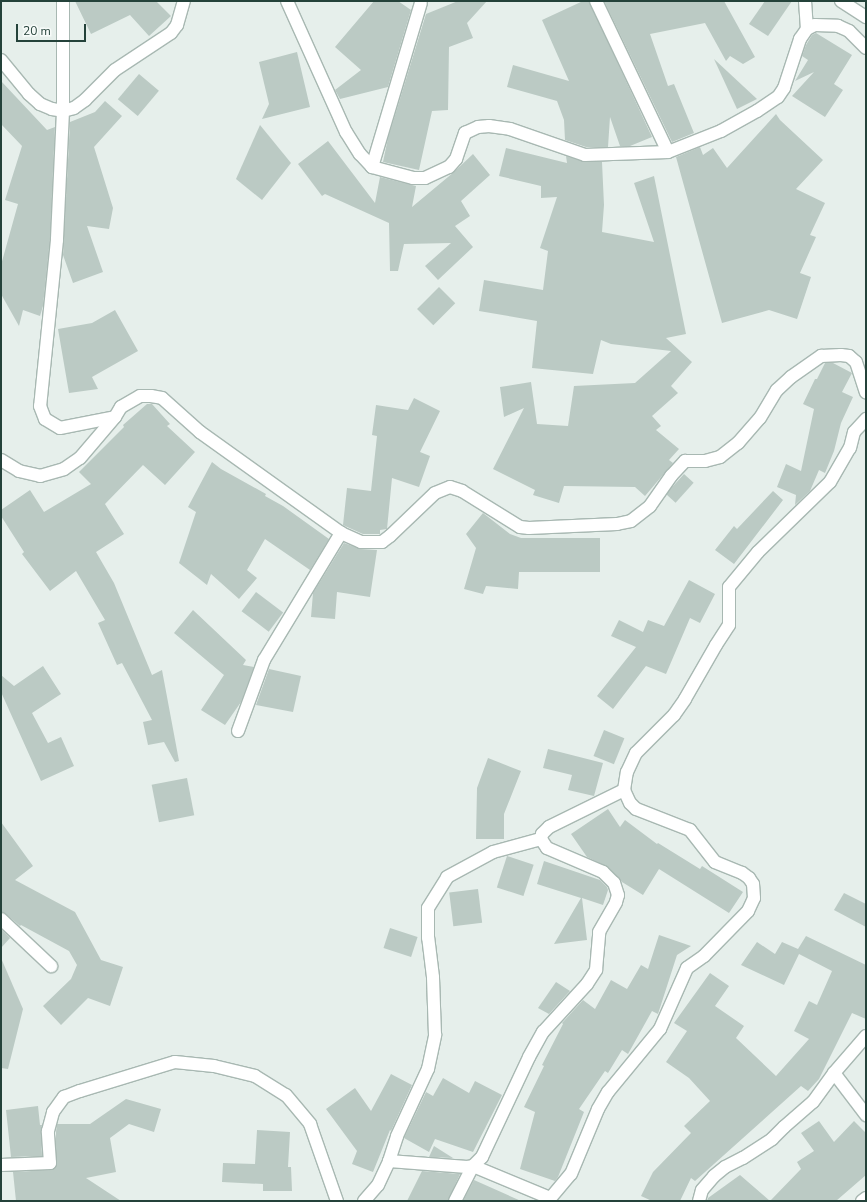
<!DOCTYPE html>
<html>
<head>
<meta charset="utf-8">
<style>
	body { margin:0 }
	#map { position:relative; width:867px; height:1202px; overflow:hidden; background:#e6efeb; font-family:"Nunito Sans",sans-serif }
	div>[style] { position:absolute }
	.building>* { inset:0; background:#bbcac4; transform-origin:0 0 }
	.roads { filter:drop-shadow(1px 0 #a8b8b2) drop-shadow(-1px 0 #a8b8b2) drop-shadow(0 1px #a8b8b2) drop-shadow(0 -1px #a8b8b2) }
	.minor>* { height:12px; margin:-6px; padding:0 6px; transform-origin:6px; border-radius:6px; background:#fff }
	span { translate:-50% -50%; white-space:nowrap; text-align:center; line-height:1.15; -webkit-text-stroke:3px #f7fbf9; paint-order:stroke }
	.frame { position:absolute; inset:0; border:2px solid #24423a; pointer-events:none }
	.scale { position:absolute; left:16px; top:24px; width:70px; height:18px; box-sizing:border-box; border:2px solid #24423a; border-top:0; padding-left:5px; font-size:12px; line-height:14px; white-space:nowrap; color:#24423a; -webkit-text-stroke:3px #f7fbf9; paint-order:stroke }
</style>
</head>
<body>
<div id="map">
	<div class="building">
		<i style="clip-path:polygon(75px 1px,159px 1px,157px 2px,171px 16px,149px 36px,130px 15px,91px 34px)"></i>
		<i style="clip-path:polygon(374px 1px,398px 1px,411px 10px,388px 87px,340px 99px,335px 90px,361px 70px,335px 47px)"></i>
		<i style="clip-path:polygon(458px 1px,487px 1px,467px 23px,473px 38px,449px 47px,448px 110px,432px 111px,419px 170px,383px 162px,388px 138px,426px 14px)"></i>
		<i style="clip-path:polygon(583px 1px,589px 1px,652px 137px,630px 146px,620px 146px,610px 117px,608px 147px,586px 147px,565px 140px,564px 120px,557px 101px,507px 87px,513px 65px,569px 81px,542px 20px)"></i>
		<i style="clip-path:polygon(604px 1px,724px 1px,755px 57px,743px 64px,730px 56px,726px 61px,705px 23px,650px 34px,668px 86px,674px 84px,694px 133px,672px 142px)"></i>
		<i style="clip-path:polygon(765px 1px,792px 1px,768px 36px,749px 24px)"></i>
		<i style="clip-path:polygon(816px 33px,852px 55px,834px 84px,843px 90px,825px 117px,792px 96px,814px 72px,795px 81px,808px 60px,802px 56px,806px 45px,812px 35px)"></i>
		<i style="clip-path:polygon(297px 52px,310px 107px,262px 119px,269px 104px,259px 62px)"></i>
		<i style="clip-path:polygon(714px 59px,757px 99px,737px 109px)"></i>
		<i style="left:139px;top:74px;width:26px;height:33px;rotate:40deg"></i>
		<i style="clip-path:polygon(1px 81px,47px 130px,55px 127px,50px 239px,43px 306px,40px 316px,23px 310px,19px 326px,1px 294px,1px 265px,18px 204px,5px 200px,22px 146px,1px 124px)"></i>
		<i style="clip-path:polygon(105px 101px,122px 116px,94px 147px,113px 208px,109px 229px,87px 226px,103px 272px,73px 283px,63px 255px,70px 122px,95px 112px)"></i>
		<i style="clip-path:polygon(776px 114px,780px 120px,823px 160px,796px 189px,825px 203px,810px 235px,816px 237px,800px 273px,811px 277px,797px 319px,769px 310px,722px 323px,676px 157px,700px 147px,703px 155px,713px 148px,727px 168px)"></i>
		<i style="clip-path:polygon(260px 125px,291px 163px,262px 200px,236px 179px)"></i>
		<i style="clip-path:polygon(328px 141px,375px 203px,380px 177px,416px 186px,412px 207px,454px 172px,473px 154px,490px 175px,461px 201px,470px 216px,455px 226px,473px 247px,438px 280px,425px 266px,451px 243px,404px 244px,398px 271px,390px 271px,389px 223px,325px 194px,322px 196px,298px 164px)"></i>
		<i style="clip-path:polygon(506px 148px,567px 163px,566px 156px,585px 162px,602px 162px,604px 205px,602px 232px,654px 242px,634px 183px,654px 176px,686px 334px,666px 338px,692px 362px,671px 386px,678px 393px,652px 416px,661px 426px,656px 430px,679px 449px,669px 460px,673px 463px,645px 496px,635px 487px,564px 486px,559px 503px,533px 495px,535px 490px,493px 469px,524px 408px,504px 417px,500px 387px,531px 382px,537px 424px,568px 426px,574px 386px,635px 383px,671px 351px,611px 344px,601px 340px,593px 374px,532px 368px,537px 321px,479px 311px,484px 280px,543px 290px,548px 251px,540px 248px,557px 197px,541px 198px,541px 186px,499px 176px)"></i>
		<i style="left:439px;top:287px;width:23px;height:31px;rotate:45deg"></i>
		<i style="clip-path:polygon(115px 310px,138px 351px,92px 377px,98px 389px,69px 393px,58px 329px,92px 323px)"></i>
		<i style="clip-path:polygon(825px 363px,833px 363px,852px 373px,842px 392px,853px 397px,841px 423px,834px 451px,825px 473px,819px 470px,810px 491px,795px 505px,796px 495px,777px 487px,786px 464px,801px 471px,814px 409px,803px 404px,815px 379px,817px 379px)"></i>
		<i style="clip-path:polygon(414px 398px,440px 411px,420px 452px,430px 456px,419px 487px,392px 478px,387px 529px,380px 530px,380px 534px,363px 534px,345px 526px,343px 525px,347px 488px,371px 491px,377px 436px,372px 435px,376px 405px,408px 410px)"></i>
		<i style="clip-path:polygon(147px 404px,152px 404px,170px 424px,167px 426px,195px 452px,165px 485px,143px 465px,105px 504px,124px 534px,96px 552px,114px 583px,152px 675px,162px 670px,179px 761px,175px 762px,164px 742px,148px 745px,143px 722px,152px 720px,122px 663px,117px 665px,98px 623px,105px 620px,76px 571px,50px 591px,22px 554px,24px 552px,1px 516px,1px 510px,30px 490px,44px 512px,91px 484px,79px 472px,124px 427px,123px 425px)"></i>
		<i style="clip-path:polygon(212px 462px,221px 469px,266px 494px,265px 496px,283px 506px,329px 539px,310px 570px,265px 539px,247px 570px,257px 578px,239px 599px,211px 574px,207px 585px,179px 563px,196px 512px,188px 507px)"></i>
		<i style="left:684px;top:474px;width:13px;height:27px;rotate:42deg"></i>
		<i style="clip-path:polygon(773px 491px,783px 500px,734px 564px,715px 550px,734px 526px,737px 529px)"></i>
		<i style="clip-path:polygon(483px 513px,510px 534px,521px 538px,600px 538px,600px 572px,519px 572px,518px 589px,486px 586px,483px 594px,464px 589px,476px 548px,466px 534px)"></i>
		<i style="clip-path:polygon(344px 543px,361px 549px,377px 550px,370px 597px,337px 592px,335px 619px,311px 617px,313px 593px)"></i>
		<i style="clip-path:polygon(689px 580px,715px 594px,700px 623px,690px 618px,666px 674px,646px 666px,613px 709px,597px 696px,636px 647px,611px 636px,619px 620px,643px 632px,648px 620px,664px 626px)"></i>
		<i style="left:256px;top:592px;width:34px;height:24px;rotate:37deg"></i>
		<i style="clip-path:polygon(193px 610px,246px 660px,243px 665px,254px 667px,241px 702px,225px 725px,201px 710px,224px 675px,174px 633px)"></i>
		<i style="clip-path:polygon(43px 666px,61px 694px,32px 713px,48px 743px,61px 737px,74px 766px,41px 781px,1px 692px,1px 675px,14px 686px)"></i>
		<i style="clip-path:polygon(269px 669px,301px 676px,293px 712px,256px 705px)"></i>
		<i style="left:604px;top:730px;width:22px;height:28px;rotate:22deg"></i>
		<i style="clip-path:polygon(548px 749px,603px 763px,594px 796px,568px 790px,572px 775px,543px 768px)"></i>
		<i style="clip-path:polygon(488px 758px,521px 771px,504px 814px,504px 839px,476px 839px,477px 788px)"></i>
		<i style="left:187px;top:778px;width:38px;height:36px;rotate:79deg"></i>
		<i style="clip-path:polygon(608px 809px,620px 827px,625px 820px,657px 844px,658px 843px,700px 869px,702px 866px,743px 892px,729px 913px,659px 869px,643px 895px,622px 882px,608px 867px,587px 857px,571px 834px)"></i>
		<i style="clip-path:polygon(1px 822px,33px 866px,15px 880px,75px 912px,101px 960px,123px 967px,110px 1006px,88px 998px,61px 1025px,43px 1006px,71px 979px,77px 965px,69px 951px,21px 925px,20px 926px,6px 914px,1px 912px)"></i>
		<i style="left:507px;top:856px;width:28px;height:33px;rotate:18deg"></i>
		<i style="clip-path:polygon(544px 861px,600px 880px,607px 887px,608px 890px,603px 905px,582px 898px,587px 940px,554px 944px,581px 898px,537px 884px)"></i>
		<i style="left:478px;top:889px;width:34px;height:29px;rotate:83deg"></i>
		<i style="clip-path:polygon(844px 893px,866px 904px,866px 927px,834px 910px)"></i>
		<i style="left:390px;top:928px;width:29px;height:21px;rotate:18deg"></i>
		<i style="clip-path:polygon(1px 929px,10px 938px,1px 948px)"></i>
		<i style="clip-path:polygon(659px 935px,691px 946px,677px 955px,658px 1014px,652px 1011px,628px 1054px,622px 1050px,608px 1073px,605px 1071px,579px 1109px,584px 1112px,558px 1177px,555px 1181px,520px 1169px,535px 1112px,524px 1107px,544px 1066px,542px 1065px,563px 1024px,562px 1023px,583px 1000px,595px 1009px,611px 980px,627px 989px,641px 965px,648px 969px)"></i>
		<i style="clip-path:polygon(806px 936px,866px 965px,866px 1019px,852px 1013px,819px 1079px,808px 1091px,801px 1086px,695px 1181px,691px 1178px,680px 1201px,652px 1201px,641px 1196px,653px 1172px,691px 1133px,684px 1126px,710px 1101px,689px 1078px,666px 1062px,687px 1031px,674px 1023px,710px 973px,729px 986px,715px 1006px,744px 1026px,736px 1038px,776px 1076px,809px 1039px,794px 1031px,809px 1001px,817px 1005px,832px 971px,799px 954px,784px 985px,741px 965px,757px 942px,775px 954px,782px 942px,798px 949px)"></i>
		<i style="clip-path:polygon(1px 958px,23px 1009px,8px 1069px,1px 1068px)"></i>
		<i style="clip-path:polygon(556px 982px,570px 991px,549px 1014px,538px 1008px)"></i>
		<i style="clip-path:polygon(391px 1074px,412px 1085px,391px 1131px,390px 1130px,373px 1172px,352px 1164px,357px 1151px,326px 1109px,355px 1088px,371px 1111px)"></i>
		<i style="clip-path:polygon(443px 1078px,469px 1093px,475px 1081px,502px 1095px,473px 1152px,435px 1139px,429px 1152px,404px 1138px,426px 1092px,433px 1096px)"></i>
		<i style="clip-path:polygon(126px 1099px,161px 1109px,154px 1132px,129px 1124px,110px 1138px,116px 1172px,86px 1178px,121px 1201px,16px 1201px,13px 1172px,50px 1170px,56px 1167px,56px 1132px,57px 1124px,90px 1124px)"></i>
		<i style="clip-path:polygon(38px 1106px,40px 1125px,42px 1125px,41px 1131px,42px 1156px,11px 1157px,6px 1110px)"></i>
		<i style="clip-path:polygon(819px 1121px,834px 1142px,854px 1121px,866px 1133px,866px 1175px,836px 1201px,707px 1201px,708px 1198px,740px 1175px,770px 1201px,801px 1169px,797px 1162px,814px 1151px,801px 1133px)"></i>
		<i style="clip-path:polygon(257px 1130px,290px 1132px,288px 1167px,291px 1167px,292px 1191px,263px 1191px,263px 1184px,222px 1182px,223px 1163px,255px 1164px)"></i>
		<i style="clip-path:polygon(434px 1146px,453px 1158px,429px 1157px)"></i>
		<i style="clip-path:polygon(422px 1171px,460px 1174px,448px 1201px,407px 1201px)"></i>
		<i style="clip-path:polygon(474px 1180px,521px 1201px,463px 1201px)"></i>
	</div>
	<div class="roads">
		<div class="minor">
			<i style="left:63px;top:1px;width:110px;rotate:90deg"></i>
			<i style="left:63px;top:111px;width:129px;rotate:92.7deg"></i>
			<i style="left:57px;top:240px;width:167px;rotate:95.8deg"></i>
			<i style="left:40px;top:406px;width:14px;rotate:69deg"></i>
			<i style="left:45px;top:419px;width:17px;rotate:31deg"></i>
			<i style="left:60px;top:428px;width:56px;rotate:-11.3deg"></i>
			<i style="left:287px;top:1px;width:144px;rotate:65.8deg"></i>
			<i style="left:346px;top:132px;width:26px;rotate:58deg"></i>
			<i style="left:360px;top:154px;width:18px;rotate:47deg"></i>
			<i style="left:372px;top:167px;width:42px;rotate:15deg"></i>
			<i style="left:413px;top:178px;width:12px"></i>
			<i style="left:425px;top:178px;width:26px;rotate:-25deg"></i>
			<i style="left:449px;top:167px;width:11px;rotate:-49deg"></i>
			<i style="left:456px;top:159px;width:28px;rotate:-71deg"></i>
			<i style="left:465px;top:133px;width:14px;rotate:-25deg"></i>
			<i style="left:478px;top:127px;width:11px;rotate:-5deg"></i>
			<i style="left:489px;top:126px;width:21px;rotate:8deg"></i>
			<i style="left:510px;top:129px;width:79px;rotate:19.1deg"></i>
			<i style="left:585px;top:155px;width:83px;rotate:-2.1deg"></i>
			<i style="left:668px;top:152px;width:57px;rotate:-21.6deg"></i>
			<i style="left:721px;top:131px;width:41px;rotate:-29.1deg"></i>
			<i style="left:757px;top:111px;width:25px;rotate:-34deg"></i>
			<i style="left:778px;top:97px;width:11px;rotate:-56deg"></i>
			<i style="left:784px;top:88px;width:52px;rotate:-71.9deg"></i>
			<i style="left:800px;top:39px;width:12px;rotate:-55deg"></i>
			<i style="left:807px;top:29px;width:9px;rotate:-27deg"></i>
			<i style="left:815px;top:25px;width:23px;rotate:2deg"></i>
			<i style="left:838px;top:26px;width:12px;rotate:24deg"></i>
			<i style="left:849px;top:31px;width:24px;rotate:45deg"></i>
			<i style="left:596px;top:1px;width:167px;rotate:64.5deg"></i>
			<i style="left:805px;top:1px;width:28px;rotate:86deg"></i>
			<i style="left:841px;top:1px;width:30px;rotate:33deg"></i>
			<i style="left:1px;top:60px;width:44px;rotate:50.5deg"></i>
			<i style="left:29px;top:94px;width:15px;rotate:42deg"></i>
			<i style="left:40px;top:104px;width:13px;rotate:23deg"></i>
			<i style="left:52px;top:109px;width:11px;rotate:10deg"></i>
			<i style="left:63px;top:111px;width:11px;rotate:-15deg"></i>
			<i style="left:74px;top:108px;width:14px;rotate:-36deg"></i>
			<i style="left:85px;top:100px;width:42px;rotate:-45deg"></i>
			<i style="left:115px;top:70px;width:67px;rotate:-33.5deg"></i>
			<i style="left:171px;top:33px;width:10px;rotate:-53deg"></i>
			<i style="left:177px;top:25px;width:25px;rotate:-74deg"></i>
			<i style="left:372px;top:167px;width:171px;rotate:-73.4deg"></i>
			<i style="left:1px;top:460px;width:21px;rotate:31deg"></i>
			<i style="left:19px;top:471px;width:22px;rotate:13deg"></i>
			<i style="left:40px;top:476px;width:25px;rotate:-16deg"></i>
			<i style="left:64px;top:469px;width:19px;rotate:-35deg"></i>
			<i style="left:80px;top:458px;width:54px;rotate:-49.5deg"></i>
			<i style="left:115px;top:417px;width:12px;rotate:-59deg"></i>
			<i style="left:121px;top:407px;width:22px;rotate:-30deg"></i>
			<i style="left:140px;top:396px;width:11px"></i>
			<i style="left:151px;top:396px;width:11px;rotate:10deg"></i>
			<i style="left:162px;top:398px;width:51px;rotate:41.8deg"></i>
			<i style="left:200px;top:432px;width:173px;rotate:35.6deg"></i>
			<i style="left:341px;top:533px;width:22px;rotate:24deg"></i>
			<i style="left:361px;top:542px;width:21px"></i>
			<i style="left:382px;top:542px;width:10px;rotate:-37deg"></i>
			<i style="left:390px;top:536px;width:62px;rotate:-43.7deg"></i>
			<i style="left:435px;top:493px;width:16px;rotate:-22deg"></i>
			<i style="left:450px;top:487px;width:13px;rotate:18deg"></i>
			<i style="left:462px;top:491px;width:68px;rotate:31.8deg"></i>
			<i style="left:520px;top:527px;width:9px;rotate:6deg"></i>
			<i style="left:529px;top:528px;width:88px;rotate:-2.6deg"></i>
			<i style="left:617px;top:524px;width:14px;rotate:-12deg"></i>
			<i style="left:631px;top:521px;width:24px;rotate:-38deg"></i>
			<i style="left:650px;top:506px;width:37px;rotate:-55deg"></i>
			<i style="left:671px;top:476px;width:21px;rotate:-47deg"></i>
			<i style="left:685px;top:461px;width:20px"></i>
			<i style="left:705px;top:461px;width:16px;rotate:-15deg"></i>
			<i style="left:720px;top:457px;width:23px;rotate:-38deg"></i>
			<i style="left:738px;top:443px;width:33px;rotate:-49deg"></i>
			<i style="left:760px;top:418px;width:33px;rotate:-59deg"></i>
			<i style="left:777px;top:390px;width:19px;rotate:-43deg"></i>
			<i style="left:791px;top:377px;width:37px;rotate:-35deg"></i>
			<i style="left:821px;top:356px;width:20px;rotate:-3deg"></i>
			<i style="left:841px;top:355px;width:8px;rotate:7deg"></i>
			<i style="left:849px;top:356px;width:9px;rotate:41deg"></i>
			<i style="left:856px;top:362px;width:32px;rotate:72deg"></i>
			<i style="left:238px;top:731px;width:76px;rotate:-69.9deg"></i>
			<i style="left:264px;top:660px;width:149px;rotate:-58.8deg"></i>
			<i style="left:1px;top:919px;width:69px;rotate:43.2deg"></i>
			<i style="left:834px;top:1073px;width:53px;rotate:52.7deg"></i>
			<i style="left:389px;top:1161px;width:26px;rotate:-72deg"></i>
			<i style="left:397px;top:1136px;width:74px;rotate:-65.2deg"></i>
			<i style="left:428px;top:1069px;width:35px;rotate:-78deg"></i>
			<i style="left:435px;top:1035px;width:58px;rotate:-92deg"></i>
			<i style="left:433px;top:977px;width:39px;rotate:-97deg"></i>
			<i style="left:428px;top:938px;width:30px;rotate:-90deg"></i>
			<i style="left:428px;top:908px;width:36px;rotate:-58deg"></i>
			<i style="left:447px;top:877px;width:52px;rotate:-28.5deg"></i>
			<i style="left:493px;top:852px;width:50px;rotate:-15.2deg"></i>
			<i style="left:1px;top:1165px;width:49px;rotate:-2.3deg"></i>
			<i style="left:50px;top:1163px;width:32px;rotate:-94deg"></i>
			<i style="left:48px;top:1131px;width:20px;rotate:-75deg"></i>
			<i style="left:53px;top:1112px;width:19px;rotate:-54deg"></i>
			<i style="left:64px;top:1097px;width:17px;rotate:-21deg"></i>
			<i style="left:80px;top:1091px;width:99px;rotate:-17deg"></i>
			<i style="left:175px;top:1062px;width:39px;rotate:6deg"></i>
			<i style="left:214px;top:1066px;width:42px;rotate:13.7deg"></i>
			<i style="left:255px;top:1076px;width:36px;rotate:32deg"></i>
			<i style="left:286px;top:1095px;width:38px;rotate:50deg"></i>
			<i style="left:310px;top:1124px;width:82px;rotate:70.7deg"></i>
			<i style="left:364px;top:1201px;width:21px;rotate:-49deg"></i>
			<i style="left:378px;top:1185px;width:26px;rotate:-65deg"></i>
			<i style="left:389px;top:1161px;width:78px;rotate:4.4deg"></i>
			<i style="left:467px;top:1167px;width:6px;rotate:-9deg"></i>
			<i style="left:473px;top:1166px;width:13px;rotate:-45deg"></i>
			<i style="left:482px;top:1157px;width:110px;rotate:-64.8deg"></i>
			<i style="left:529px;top:1057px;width:29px;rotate:-61deg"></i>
			<i style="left:543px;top:1032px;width:65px;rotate:-47.5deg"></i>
			<i style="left:587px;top:984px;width:17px;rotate:-57deg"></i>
			<i style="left:596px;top:970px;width:38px;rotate:-85deg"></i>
			<i style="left:599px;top:932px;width:34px;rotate:-60deg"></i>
			<i style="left:616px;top:902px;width:7px;rotate:-74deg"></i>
			<i style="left:618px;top:895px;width:13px;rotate:-108deg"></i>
			<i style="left:614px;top:883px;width:16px;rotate:-135deg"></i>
			<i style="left:603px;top:872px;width:61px;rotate:-156.8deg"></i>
			<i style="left:547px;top:848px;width:11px;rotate:-124deg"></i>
			<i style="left:541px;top:839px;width:5px;rotate:-79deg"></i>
			<i style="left:542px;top:834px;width:10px;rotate:-45deg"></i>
			<i style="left:549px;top:827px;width:84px;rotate:-26.3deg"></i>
			<i style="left:455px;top:1201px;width:39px;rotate:-63deg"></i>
			<i style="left:473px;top:1166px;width:83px;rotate:22.6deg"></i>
			<i style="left:548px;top:1201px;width:35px;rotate:-50deg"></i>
			<i style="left:571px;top:1174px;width:70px;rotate:-67.4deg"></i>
			<i style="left:598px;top:1109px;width:20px;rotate:-60deg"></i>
			<i style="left:608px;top:1092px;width:82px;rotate:-50.5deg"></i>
			<i style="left:660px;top:1029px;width:67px;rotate:-66.1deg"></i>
			<i style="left:687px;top:968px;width:21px;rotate:-35deg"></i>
			<i style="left:704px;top:956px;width:63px;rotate:-45.6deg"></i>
			<i style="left:748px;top:911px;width:14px;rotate:-65deg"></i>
			<i style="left:754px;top:898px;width:14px;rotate:-94deg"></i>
			<i style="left:753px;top:884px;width:7px;rotate:-124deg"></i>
			<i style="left:749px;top:878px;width:9px;rotate:-144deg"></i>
			<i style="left:742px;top:873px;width:29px;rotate:-158deg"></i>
			<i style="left:715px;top:862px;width:41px;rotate:-128deg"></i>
			<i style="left:690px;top:830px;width:58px;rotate:-158.7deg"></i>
			<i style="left:636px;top:809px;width:8px;rotate:-135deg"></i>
			<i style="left:630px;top:803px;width:14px;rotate:-115deg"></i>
			<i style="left:624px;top:790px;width:18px;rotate:-81deg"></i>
			<i style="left:627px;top:772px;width:21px;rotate:-65deg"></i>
			<i style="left:636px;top:753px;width:54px;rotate:-45deg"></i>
			<i style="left:674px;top:715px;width:19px;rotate:-55deg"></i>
			<i style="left:685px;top:699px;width:62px;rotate:-60.1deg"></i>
			<i style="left:716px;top:645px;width:24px;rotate:-57deg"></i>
			<i style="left:729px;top:625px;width:38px;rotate:-90deg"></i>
			<i style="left:729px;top:587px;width:45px;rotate:-50.4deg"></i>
			<i style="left:758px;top:552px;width:100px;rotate:-44.2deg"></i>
			<i style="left:830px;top:482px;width:39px;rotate:-60deg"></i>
			<i style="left:850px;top:448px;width:16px;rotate:-76deg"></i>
			<i style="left:854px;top:432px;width:18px;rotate:-47deg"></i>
			<i style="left:699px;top:1201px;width:11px;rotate:-75deg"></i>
			<i style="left:702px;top:1190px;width:18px;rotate:-49deg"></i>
			<i style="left:714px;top:1176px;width:14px;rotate:-39deg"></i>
			<i style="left:725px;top:1167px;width:20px;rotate:-27deg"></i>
			<i style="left:743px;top:1158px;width:35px;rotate:-33deg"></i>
			<i style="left:772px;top:1139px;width:17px;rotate:-45deg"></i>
			<i style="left:784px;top:1127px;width:38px;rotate:-41deg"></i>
			<i style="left:813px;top:1102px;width:36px;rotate:-54deg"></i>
			<i style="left:834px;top:1073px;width:49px;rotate:-49.1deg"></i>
			<i style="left:862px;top:1201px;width:5px;rotate:-37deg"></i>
		</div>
	</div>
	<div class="frame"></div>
	<div class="scale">20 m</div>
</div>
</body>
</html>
